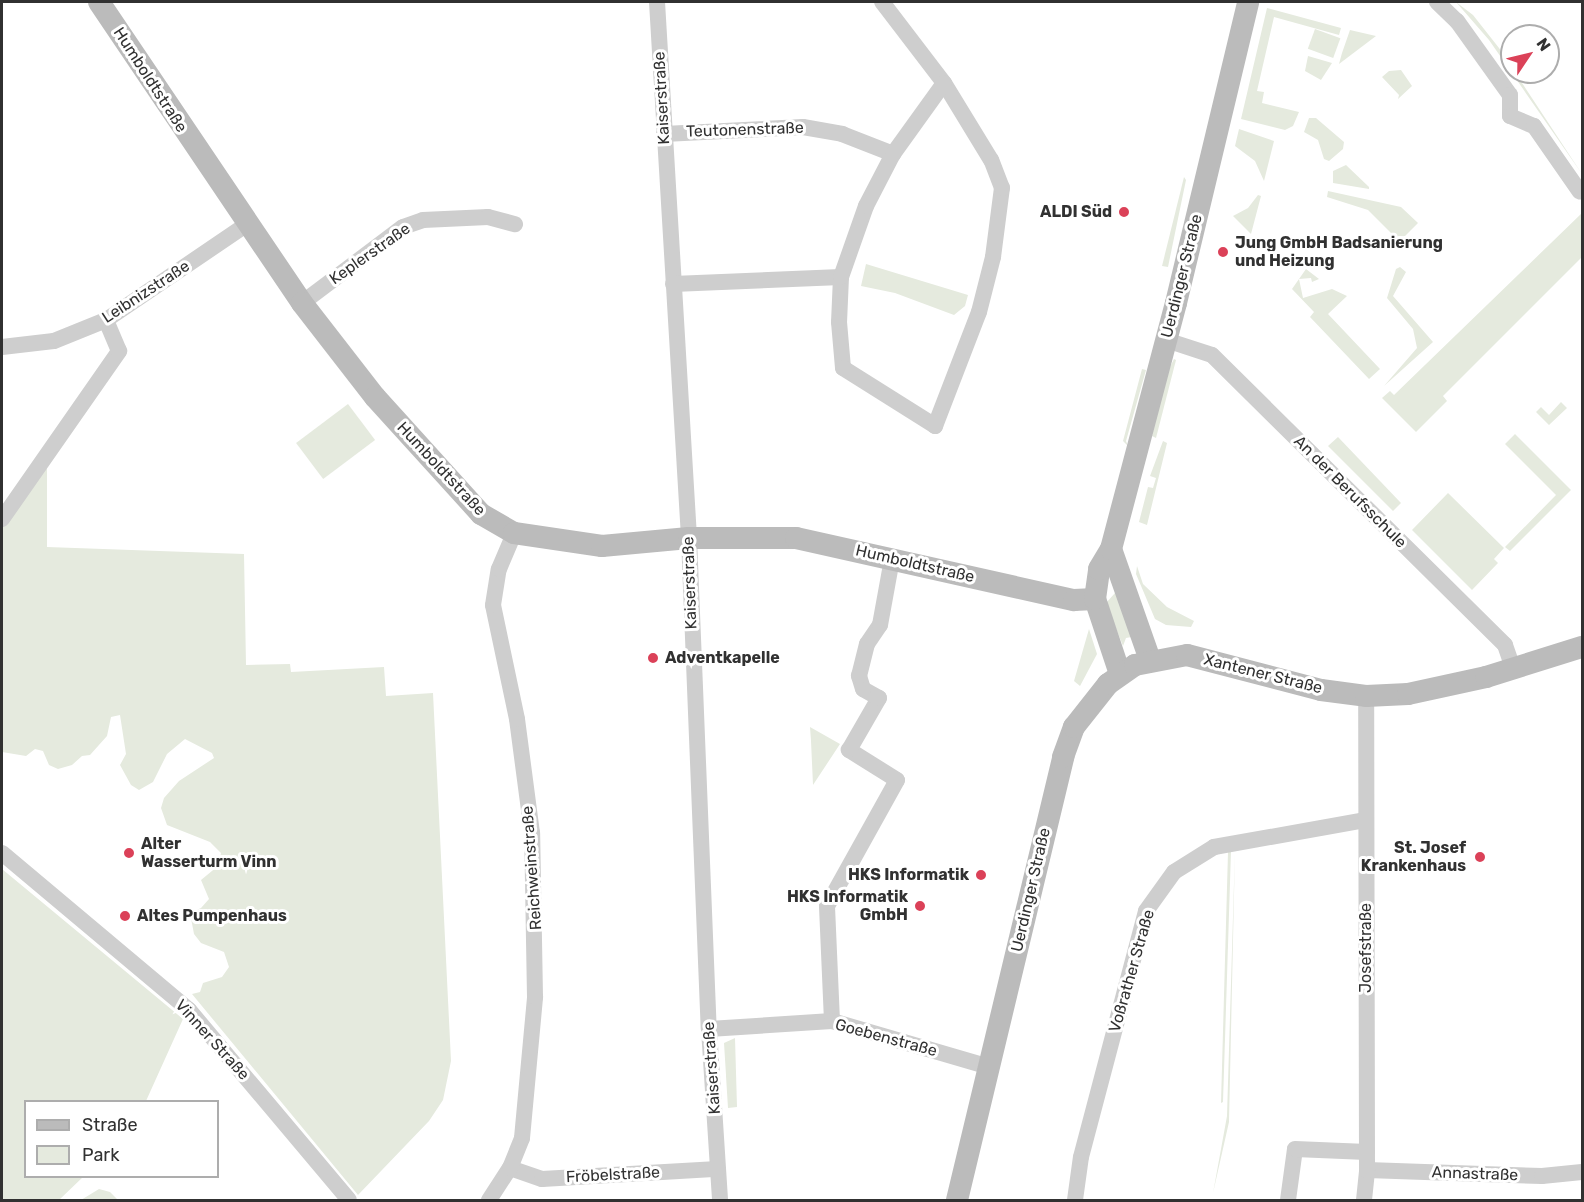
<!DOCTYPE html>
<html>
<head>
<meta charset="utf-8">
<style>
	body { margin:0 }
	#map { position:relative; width:1584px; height:1202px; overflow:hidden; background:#fff; font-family:Rubik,sans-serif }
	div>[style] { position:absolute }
	.green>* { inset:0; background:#e5eade; transform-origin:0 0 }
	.street>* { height:16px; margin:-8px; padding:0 8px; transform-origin:8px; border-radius:8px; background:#cecece }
	.secondary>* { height:22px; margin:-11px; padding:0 11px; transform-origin:11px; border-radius:11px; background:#bbb }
	.dots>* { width:16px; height:16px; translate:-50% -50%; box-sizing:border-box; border:3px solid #fff; border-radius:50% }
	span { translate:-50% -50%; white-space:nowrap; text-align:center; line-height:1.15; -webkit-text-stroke:6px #fff; paint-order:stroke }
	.street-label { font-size:16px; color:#313131 }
	.poi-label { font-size:16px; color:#313131; font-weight:700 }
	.right { translate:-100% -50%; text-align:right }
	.left { translate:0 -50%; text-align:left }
	.frame { position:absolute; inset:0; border:3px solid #313131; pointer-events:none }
	.legend { position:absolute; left:24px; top:1100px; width:195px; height:78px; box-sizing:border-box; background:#fff; border:2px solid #adadad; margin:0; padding:8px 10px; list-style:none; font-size:18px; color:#313131 }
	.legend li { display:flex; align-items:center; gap:12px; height:30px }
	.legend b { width:30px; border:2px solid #adadad }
	.north { position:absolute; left:1500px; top:24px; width:60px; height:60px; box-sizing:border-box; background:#fff; border:2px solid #adadad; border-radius:50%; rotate:55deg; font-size:16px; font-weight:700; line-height:24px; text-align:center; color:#313131 }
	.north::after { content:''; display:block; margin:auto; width:21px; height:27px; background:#db4158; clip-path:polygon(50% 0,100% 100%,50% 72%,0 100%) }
</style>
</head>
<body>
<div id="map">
	<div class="green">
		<i style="clip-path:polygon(1456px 2px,1473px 15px,1499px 48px,1582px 174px,1489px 40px)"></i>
		<i style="clip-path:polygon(1267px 8px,1341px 28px,1339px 35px,1274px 17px,1257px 91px,1264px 92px,1262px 103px,1299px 112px,1293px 126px,1285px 130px,1241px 119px)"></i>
		<i style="left:1315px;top:29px;width:27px;height:21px;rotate:20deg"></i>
		<i style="clip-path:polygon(1350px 30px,1376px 36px,1339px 64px,1342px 53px)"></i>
		<i style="clip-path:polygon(1308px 56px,1332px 63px,1321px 80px,1305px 71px)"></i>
		<i style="clip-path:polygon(1401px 70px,1412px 86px,1398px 99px,1399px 95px,1382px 77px,1389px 71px)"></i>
		<i style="clip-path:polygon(1309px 118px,1316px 118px,1344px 142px,1343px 149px,1329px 161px,1324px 159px,1318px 140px,1304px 132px)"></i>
		<i style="clip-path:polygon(1239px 129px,1274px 141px,1264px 181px,1255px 161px,1235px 146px)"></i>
		<i style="clip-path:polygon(1346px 165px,1369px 187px,1369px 189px,1333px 183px,1333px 171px)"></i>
		<i style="clip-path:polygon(1184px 177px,1186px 180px,1168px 267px,1162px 266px)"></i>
		<i style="clip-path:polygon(1328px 191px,1401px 207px,1418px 223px,1405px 236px,1395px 237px,1368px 210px,1327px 197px)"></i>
		<i style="clip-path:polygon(1258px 195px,1261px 196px,1251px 234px,1233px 216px,1248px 208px)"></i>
		<i style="clip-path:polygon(1582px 213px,1582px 257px,1443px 396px,1447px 401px,1416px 432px,1382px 398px,1390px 391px,1394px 395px)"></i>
		<i style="clip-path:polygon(866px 264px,968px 295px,965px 306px,954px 315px,895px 293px,861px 286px)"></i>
		<i style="clip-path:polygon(1400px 267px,1406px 272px,1393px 296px,1433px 342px,1384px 386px,1417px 348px,1413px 329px,1387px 298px,1396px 269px)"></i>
		<i style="clip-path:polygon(1306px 269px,1319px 279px,1312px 282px,1311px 278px,1299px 279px,1303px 298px,1332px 289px,1347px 296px,1328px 314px,1380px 369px,1369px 379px,1310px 317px,1314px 312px,1292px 289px)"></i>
		<i style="clip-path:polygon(1174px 359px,1176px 360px,1156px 438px,1152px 436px,1165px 377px)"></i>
		<i style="clip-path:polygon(1142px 369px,1146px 370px,1126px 441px,1128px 446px,1123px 441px)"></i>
		<i style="clip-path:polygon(1561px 402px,1567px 408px,1549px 425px,1536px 412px,1541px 407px,1549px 415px)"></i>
		<i style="left:348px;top:404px;width:45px;height:65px;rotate:53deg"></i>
		<i style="clip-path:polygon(1515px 434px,1571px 490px,1510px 551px,1505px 547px,1556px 495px,1505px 444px)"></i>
		<i style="clip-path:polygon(1338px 437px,1401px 503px,1393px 511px,1328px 446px)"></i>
		<i style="clip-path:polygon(1163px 441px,1167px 443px,1147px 525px,1139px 522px,1148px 487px,1153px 488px,1156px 478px,1150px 476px)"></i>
		<i style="clip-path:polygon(47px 461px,47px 547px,244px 554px,246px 665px,290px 664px,291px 672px,384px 667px,386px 696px,433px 693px,451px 1061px,443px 1100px,429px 1121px,358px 1195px,192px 994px,200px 992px,203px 983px,222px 977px,229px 967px,224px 952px,201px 943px,194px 934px,190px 913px,201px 908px,209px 899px,201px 880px,218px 866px,221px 853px,210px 842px,167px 825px,161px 808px,164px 798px,179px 781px,214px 758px,212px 753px,185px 739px,167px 754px,153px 782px,139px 790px,131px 785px,120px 765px,126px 754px,120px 715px,111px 717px,107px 736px,90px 755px,82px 756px,72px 765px,58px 769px,49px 765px,43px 751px,35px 749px,26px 756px,2px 752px,2px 524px)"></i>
		<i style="clip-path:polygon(1448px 493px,1504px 548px,1494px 559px,1498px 563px,1472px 590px,1412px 530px)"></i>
		<i style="clip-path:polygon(1137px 566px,1143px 584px,1167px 607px,1194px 621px,1191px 627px,1166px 625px,1155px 619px,1136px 574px)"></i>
		<i style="clip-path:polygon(1115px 593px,1137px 636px,1126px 638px,1123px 646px,1106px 603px)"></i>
		<i style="clip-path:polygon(1089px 629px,1097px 654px,1080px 686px,1074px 681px)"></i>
		<i style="clip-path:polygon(810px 727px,840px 744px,813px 785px,811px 741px)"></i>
		<i style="clip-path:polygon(1235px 850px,1229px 1122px,1213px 1193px,1227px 1116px)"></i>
		<i style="clip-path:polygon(1231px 851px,1223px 1102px,1221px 1103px,1228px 852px)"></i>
		<i style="clip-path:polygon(2px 869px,183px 1019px,146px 1101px,26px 1102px,26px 1176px,83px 1177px,59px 1200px,2px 1200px)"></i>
		<i style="clip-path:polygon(735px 1038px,737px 1107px,728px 1108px,724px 1043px)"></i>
		<i style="clip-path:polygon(99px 1189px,110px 1192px,118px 1200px,81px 1200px)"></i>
	</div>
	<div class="street">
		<i style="left:657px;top:2px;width:537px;rotate:86.58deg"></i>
		<i style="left:689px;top:538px;width:491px;rotate:87.7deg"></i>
		<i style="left:709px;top:1029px;width:171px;rotate:86.3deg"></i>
		<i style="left:1437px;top:2px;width:28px;rotate:44deg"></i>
		<i style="left:1457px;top:21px;width:91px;rotate:54.4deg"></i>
		<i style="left:1510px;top:95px;width:21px;rotate:90deg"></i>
		<i style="left:1510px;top:116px;width:26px;rotate:23deg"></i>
		<i style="left:1534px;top:126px;width:80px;rotate:55.1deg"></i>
		<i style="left:664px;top:134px;width:139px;rotate:-2.9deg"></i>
		<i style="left:803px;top:127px;width:40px;rotate:10deg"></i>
		<i style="left:842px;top:134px;width:55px;rotate:21.4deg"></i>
		<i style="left:841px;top:277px;width:45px;rotate:92.5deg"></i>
		<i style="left:839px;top:322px;width:46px;rotate:85deg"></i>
		<i style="left:843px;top:368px;width:109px;rotate:32.2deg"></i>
		<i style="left:935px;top:426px;width:122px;rotate:-68.9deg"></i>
		<i style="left:979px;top:312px;width:57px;rotate:-75.7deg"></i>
		<i style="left:993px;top:257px;width:70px;rotate:-82.6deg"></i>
		<i style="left:1002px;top:188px;width:30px;rotate:-111deg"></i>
		<i style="left:991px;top:160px;width:90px;rotate:-121.4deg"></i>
		<i style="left:944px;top:83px;width:102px;rotate:-127.4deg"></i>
		<i style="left:673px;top:284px;width:168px;rotate:-2.4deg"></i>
		<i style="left:841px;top:277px;width:75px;rotate:-70.6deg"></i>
		<i style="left:866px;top:206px;width:59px;rotate:-62.6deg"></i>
		<i style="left:893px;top:154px;width:87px;rotate:-54.3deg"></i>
		<i style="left:302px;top:303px;width:126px;rotate:-37deg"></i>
		<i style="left:403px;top:227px;width:21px;rotate:-19deg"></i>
		<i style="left:423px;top:220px;width:65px;rotate:-2.6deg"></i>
		<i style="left:488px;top:217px;width:28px;rotate:15deg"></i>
		<i style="left:1166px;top:340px;width:48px;rotate:18.1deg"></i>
		<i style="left:1212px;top:355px;width:412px;rotate:44.7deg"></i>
		<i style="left:1505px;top:645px;width:24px;rotate:71deg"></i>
		<i style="left:2px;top:347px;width:52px;rotate:-6.6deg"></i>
		<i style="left:54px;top:341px;width:56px;rotate:-22deg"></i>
		<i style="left:106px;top:320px;width:171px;rotate:-34.2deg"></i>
		<i style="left:2px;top:519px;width:205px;rotate:-55.1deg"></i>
		<i style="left:119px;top:351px;width:34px;rotate:-113deg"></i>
		<i style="left:2px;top:853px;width:244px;rotate:40deg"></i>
		<i style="left:189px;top:1010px;width:248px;rotate:49.9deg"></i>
		<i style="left:832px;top:1021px;width:115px;rotate:-92.5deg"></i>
		<i style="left:827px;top:906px;width:144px;rotate:-60.9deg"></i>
		<i style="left:897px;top:780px;width:57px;rotate:-148deg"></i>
		<i style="left:849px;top:750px;width:60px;rotate:-60deg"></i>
		<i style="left:879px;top:698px;width:18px;rotate:-151deg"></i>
		<i style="left:863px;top:689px;width:14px;rotate:-107deg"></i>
		<i style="left:859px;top:676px;width:33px;rotate:-76deg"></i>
		<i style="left:867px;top:644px;width:23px;rotate:-56deg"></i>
		<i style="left:880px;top:625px;width:67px;rotate:-79.7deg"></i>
		<i style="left:709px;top:1029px;width:123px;rotate:-3.7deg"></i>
		<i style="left:832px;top:1021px;width:164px;rotate:16.3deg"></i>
		<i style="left:510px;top:1168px;width:34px;rotate:19deg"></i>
		<i style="left:542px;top:1179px;width:176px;rotate:-3.3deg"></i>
		<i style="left:1367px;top:1170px;width:175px;rotate:2deg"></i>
		<i style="left:1542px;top:1176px;width:40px;rotate:-5.7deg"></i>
		<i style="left:489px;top:1200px;width:38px;rotate:-57deg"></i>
		<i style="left:510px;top:1168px;width:32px;rotate:-68deg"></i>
		<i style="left:522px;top:1138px;width:142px;rotate:-84.7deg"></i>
		<i style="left:535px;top:997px;width:164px;rotate:-91deg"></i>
		<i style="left:532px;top:833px;width:115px;rotate:-97.5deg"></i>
		<i style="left:517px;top:719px;width:116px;rotate:-101.9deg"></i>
		<i style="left:493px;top:605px;width:36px;rotate:-81deg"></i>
		<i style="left:499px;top:569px;width:39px;rotate:-67deg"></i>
		<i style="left:1075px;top:1200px;width:43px;rotate:-82.1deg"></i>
		<i style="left:1081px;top:1157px;width:254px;rotate:-75.2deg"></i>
		<i style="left:1146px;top:911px;width:48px;rotate:-54.3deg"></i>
		<i style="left:1174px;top:872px;width:47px;rotate:-32deg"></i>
		<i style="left:1214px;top:847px;width:153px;rotate:-10.1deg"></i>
		<i style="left:1288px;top:1200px;width:51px;rotate:-82.2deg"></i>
		<i style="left:1295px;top:1149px;width:72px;rotate:2.4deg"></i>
		<i style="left:1364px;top:1200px;width:30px;rotate:-84deg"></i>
		<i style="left:1367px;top:1170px;width:474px;rotate:-90.1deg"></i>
	</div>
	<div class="secondary">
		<i style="left:99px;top:2px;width:363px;rotate:56deg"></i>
		<i style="left:302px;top:303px;width:119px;rotate:52.2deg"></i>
		<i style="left:375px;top:397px;width:158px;rotate:47.8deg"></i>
		<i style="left:481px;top:514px;width:38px;rotate:30deg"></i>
		<i style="left:514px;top:533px;width:89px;rotate:8.4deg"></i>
		<i style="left:602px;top:546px;width:87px;rotate:-5.3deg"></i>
		<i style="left:689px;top:538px;width:107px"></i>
		<i style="left:796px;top:538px;width:285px;rotate:12.6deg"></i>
		<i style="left:1074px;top:600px;width:21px;rotate:-3deg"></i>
		<i style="left:1111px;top:549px;width:118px;rotate:70.6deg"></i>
		<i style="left:1120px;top:674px;width:79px;rotate:-108.4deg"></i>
		<i style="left:1095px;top:599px;width:30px;rotate:-82deg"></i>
		<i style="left:1099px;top:569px;width:23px;rotate:-59deg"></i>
		<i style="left:1111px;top:549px;width:254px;rotate:-75.2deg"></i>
		<i style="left:1176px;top:303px;width:309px;rotate:-76.5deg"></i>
		<i style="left:957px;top:1200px;width:456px;rotate:-76.5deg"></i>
		<i style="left:1063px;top:757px;width:32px;rotate:-70deg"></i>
		<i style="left:1074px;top:727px;width:55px;rotate:-51.7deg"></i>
		<i style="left:1108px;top:684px;width:33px;rotate:-35deg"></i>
		<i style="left:1135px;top:665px;width:53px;rotate:-10.9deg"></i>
		<i style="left:1187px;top:655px;width:138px;rotate:14.6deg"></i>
		<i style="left:1321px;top:690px;width:45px;rotate:7.6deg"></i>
		<i style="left:1366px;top:696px;width:42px;rotate:-2.7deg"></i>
		<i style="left:1408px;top:694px;width:80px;rotate:-12.3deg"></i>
		<i style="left:1486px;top:677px;width:101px;rotate:-17.4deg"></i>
	</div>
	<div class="dots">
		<i style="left:1124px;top:212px;background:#db4158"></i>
		<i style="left:1223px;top:252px;background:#db4158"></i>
		<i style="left:653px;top:658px;background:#db4158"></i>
		<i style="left:129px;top:853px;background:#db4158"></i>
		<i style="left:1480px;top:857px;background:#db4158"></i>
		<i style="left:981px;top:875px;background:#db4158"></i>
		<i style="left:920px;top:906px;background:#db4158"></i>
		<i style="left:125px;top:916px;background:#db4158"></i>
	</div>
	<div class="street-label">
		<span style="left:150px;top:80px;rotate:57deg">Humboldtstraße</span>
		<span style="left:662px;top:98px;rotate:-93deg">Kaiserstraße</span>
		<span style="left:745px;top:130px;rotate:-2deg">Teutonenstraße</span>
		<span style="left:370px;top:254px;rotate:-35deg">Keplerstraße</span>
		<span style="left:1182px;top:276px;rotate:-76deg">Uerdinger Straße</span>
		<span style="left:146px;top:292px;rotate:-33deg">Leibnizstraße</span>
		<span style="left:441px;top:469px;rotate:47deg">Humboldtstraße</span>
		<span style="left:1350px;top:492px;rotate:45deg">An der Berufsschule</span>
		<span style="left:915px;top:564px;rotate:13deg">Humboldtstraße</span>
		<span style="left:690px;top:583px;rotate:-92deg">Kaiserstraße</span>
		<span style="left:1263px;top:674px;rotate:14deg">Xantener Straße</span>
		<span style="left:532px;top:868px;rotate:-94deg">Reichweinstraße</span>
		<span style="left:1031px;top:890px;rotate:-77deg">Uerdinger Straße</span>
		<span style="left:1366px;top:948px;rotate:-90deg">Josefstraße</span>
		<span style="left:1132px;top:971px;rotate:-74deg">Voßrather Straße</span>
		<span style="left:886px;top:1038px;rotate:15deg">Goebenstraße</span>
		<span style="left:212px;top:1040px;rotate:48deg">Vinner Straße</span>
		<span style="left:712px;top:1068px;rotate:-94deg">Kaiserstraße</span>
		<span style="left:1475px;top:1174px;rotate:2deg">Annastraße</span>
		<span style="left:613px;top:1175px;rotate:-3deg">Fröbelstraße</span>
	</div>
	<div class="poi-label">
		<span class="right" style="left:1112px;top:212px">ALDI Süd</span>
		<span class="left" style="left:1235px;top:252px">Jung GmbH Badsanierung<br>und Heizung</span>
		<span class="left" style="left:665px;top:658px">Adventkapelle</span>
		<span class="left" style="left:141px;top:853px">Alter<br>Wasserturm Vinn</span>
		<span class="right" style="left:1466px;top:857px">St. Josef<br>Krankenhaus</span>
		<span class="right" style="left:969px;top:875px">HKS Informatik</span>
		<span class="right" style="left:908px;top:906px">HKS Informatik<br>GmbH</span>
		<span class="left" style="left:137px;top:916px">Altes Pumpenhaus</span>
	</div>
	<div class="frame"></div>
	<ul class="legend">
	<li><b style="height:8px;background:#bbb"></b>Straße</li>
	<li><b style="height:16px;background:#e5eade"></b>Park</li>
	</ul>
	<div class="north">N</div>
</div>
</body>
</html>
